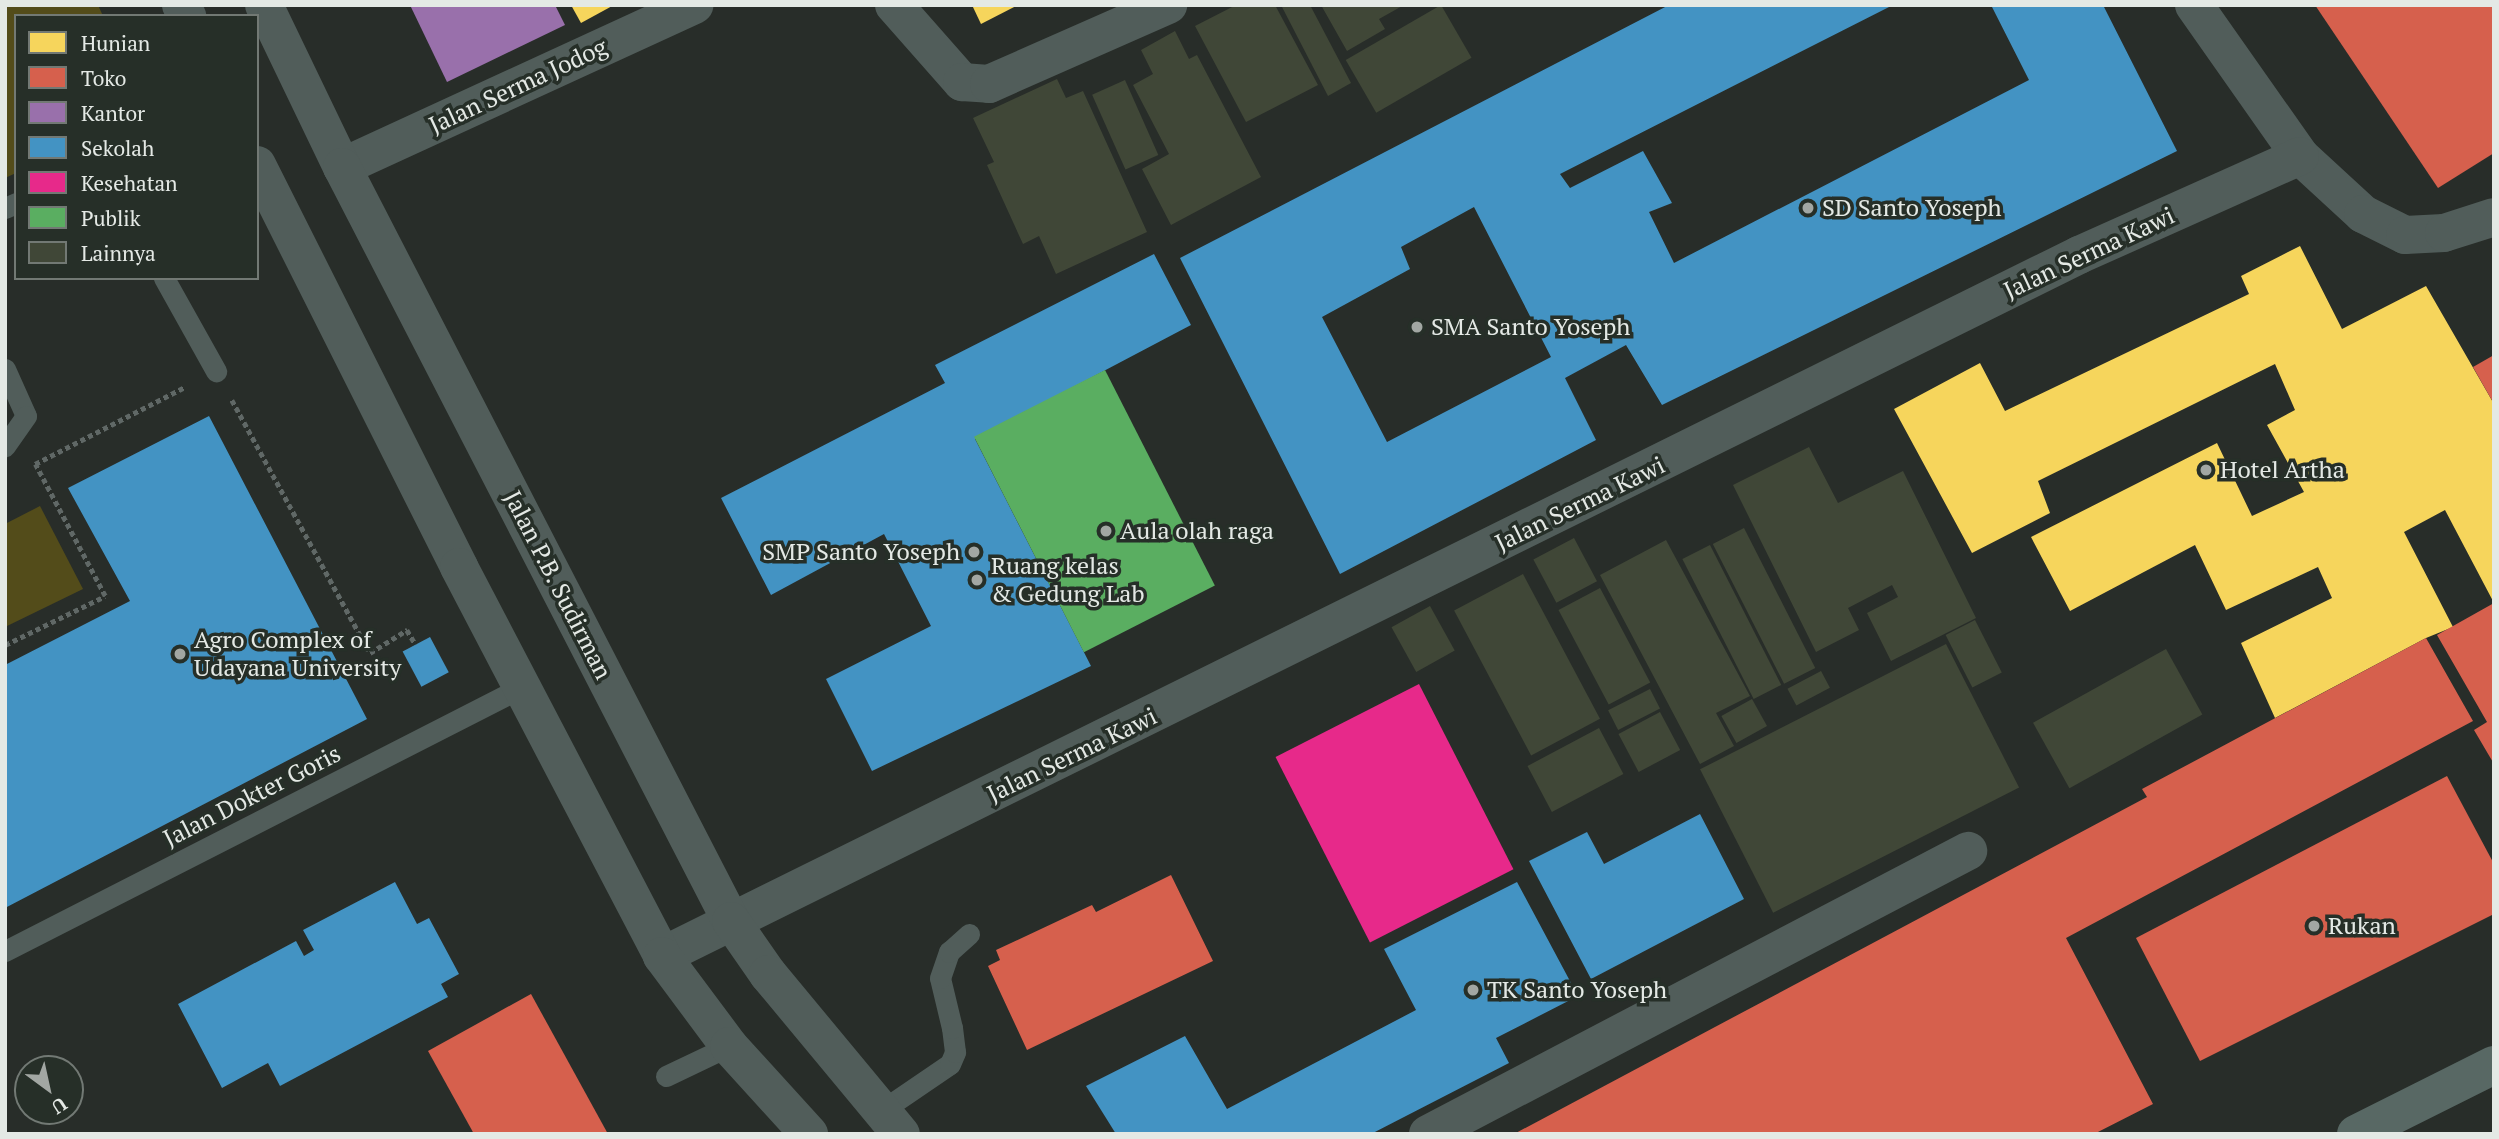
<!DOCTYPE html>
<html>
<head>
<meta charset="utf-8">
<style>
	body { margin:0 }
	#map { position:relative; width:2499px; height:1139px; overflow:hidden; background:#282d29; font-family:"PT Serif",serif }
	div>[style] { position:absolute }
	.green>* { inset:0; background:#534c1a }
	.homes>* { inset:0; background:#f6d55c }
	.shops>* { inset:0; background:#d6604d }
	.offices>* { inset:0; background:#9970ab }
	.schools>* { inset:0; background:#4393c3; transform-origin:0 0 }
	.health>* { inset:0; background:#e7298a; transform-origin:0 0 }
	.public>* { inset:0; background:#5aae61; transform-origin:0 0 }
	.building>* { inset:0; background:#404737; transform-origin:0 0 }
	.path>* { height:4.5px; margin-top:-2.25px; transform-origin:0; background:repeating-linear-gradient(90deg,#606866 0 5px,transparent 0 8.5px) }
	.service>* { height:21px; margin:-10.5px; padding:0 10.5px; transform-origin:10.5px; border-radius:10.5px; background:#515d5a }
	.minor>* { height:38px; margin:-19px; padding:0 19px; transform-origin:19px; border-radius:19px; background:#515d5a }
	.tertiary>* { height:38px; margin:-19px; padding:0 19px; transform-origin:19px; border-radius:19px; background:#515d5a }
	.secondary>* { height:38px; margin:-19px; padding:0 19px; transform-origin:19px; border-radius:19px; background:#586864 }
	.dots>* { width:19px; height:19px; translate:-50% -50%; box-sizing:border-box; border:4px solid #262f28; border-radius:50% }
	span { translate:-50% -50%; white-space:nowrap; text-align:center; line-height:1.15; -webkit-text-stroke:7px #262f28; paint-order:stroke }
	.street-label { font-size:24px; color:#e4e9e5 }
	.poi-label { font-size:24px; color:#e4e9e5 }
	.left { translate:0 -50%; text-align:left }
	.right { translate:-100% -50%; text-align:right }
	.frame { position:absolute; inset:0; border:7px solid #e4e9e5; pointer-events:none }
	.legend { position:absolute; left:14px; top:14px; width:245px; height:266px; box-sizing:border-box; background:#262f28; border:2px solid #727974; margin:0; padding:9px 12px; list-style:none; font-size:21px; color:#e4e9e5 }
	.legend li { display:flex; align-items:center; gap:14px; height:35px }
	.legend b { width:35px; border:2px solid #727974 }
	.north { position:absolute; left:14px; top:1055px; width:70px; height:70px; box-sizing:border-box; background:#262f28; border:2px solid #727974; border-radius:50%; rotate:147deg; font-size:19px; font-weight:700; line-height:28px; text-align:center; color:#e4e9e5 }
	.north::after { content:''; display:block; margin:auto; width:24px; height:32px; background:#a2a7a3; clip-path:polygon(50% 0,100% 100%,50% 72%,0 100%) }
</style>
</head>
<body>
<div id="map">
	<div class="green">
		<i style="clip-path:polygon(5px 5px,98px 5px,103px 16px,16px 16px,16px 173px,5px 178px)"></i>
		<i style="clip-path:polygon(40px 506px,83px 589px,5px 627px,5px 524px)"></i>
	</div>
	<div class="homes">
		<i style="clip-path:polygon(571px 5px,614px 5px,581px 23px)"></i>
		<i style="clip-path:polygon(972px 5px,1018px 5px,981px 24px)"></i>
		<i style="clip-path:polygon(2300px 246px,2342px 329px,2426px 286px,2494px 404px,2494px 603px,2445px 510px,2404px 532px,2453px 627px,2426px 638px,2275px 718px,2241px 643px,2332px 598px,2318px 567px,2226px 610px,2195px 545px,2070px 611px,2031px 537px,2217px 443px,2252px 516px,2304px 492px,2267px 425px,2295px 410px,2275px 364px,2038px 481px,2050px 513px,1972px 553px,1894px 409px,1980px 363px,2005px 411px,2249px 294px,2241px 276px)"></i>
	</div>
	<div class="shops">
		<i style="clip-path:polygon(2315px 5px,2494px 5px,2494px 153px,2438px 188px)"></i>
		<i style="clip-path:polygon(2494px 355px,2494px 404px,2473px 367px)"></i>
		<i style="clip-path:polygon(2494px 603px,2494px 764px,2474px 730px,2487px 722px,2437px 635px)"></i>
		<i style="clip-path:polygon(2426px 638px,2473px 721px,2066px 938px,2153px 1104px,2094px 1134px,1514px 1134px,2147px 797px,2142px 789px)"></i>
		<i style="clip-path:polygon(2447px 776px,2494px 864px,2494px 914px,2200px 1061px,2136px 938px)"></i>
		<i style="clip-path:polygon(1171px 875px,1213px 961px,1027px 1050px,988px 966px,1000px 960px,996px 950px,1092px 905px,1096px 912px)"></i>
		<i style="clip-path:polygon(531px 994px,608px 1134px,474px 1134px,428px 1051px)"></i>
	</div>
	<div class="offices">
		<i style="clip-path:polygon(410px 5px,555px 5px,565px 25px,447px 82px)"></i>
	</div>
	<div class="schools">
		<i style="clip-path:polygon(evenodd,1669px 5px,1893px 5px,1560px 174px,1570px 188px,1643px 151px,1672px 203px,1649px 212px,1674px 263px,2029px 80px,1991px 5px,2103px 5px,2177px 151px,1662px 405px,1626px 345px,1565px 378px,1596px 440px,1340px 574px,1180px 258px,1669px 5px,1474px 207px,1551px 357px,1387px 442px,1322px 317px,1410px 269px,1401px 247px,1474px 207px)"></i>
		<i style="clip-path:polygon(1154px 254px,1191px 325px,975px 439px,1091px 666px,872px 771px,826px 679px,931px 626px,884px 534px,771px 595px,721px 498px,945px 383px,935px 365px)"></i>
		<i style="clip-path:polygon(209px 416px,367px 719px,5px 908px,5px 665px,130px 601px,68px 488px)"></i>
		<i style="left:430px;top:637px;width:40px;height:31px;rotate:62deg"></i>
		<i style="clip-path:polygon(1700px 814px,1744px 899px,1591px 979px,1529px 861px,1587px 832px,1604px 864px)"></i>
		<i style="clip-path:polygon(395px 882px,417px 924px,429px 918px,459px 974px,441px 984px,448px 997px,280px 1086px,268px 1063px,222px 1088px,178px 1004px,296px 941px,304px 956px,314px 950px,303px 930px)"></i>
		<i style="clip-path:polygon(1517px 882px,1578px 996px,1496px 1038px,1509px 1063px,1371px 1134px,1116px 1134px,1086px 1086px,1185px 1036px,1227px 1109px,1416px 1010px,1384px 949px)"></i>
	</div>
	<div class="health">
		<i style="left:1419px;top:684px;width:208px;height:161px;rotate:63deg"></i>
	</div>
	<div class="public">
		<i style="left:1105px;top:370px;width:242px;height:147px;rotate:63deg"></i>
	</div>
	<div class="building">
		<i style="clip-path:polygon(1236px 5px,1275px 5px,1318px 85px,1246px 122px,1195px 26px)"></i>
		<i style="clip-path:polygon(1281px 5px,1310px 5px,1351px 83px,1328px 96px)"></i>
		<i style="clip-path:polygon(1321px 5px,1404px 5px,1379px 19px,1385px 29px,1347px 51px)"></i>
		<i style="left:1441px;top:5px;width:61px;height:110px;rotate:60deg"></i>
		<i style="clip-path:polygon(1175px 31px,1189px 59px,1197px 55px,1261px 177px,1171px 225px,1142px 169px,1169px 154px,1133px 85px,1153px 74px,1141px 50px)"></i>
		<i style="clip-path:polygon(1057px 79px,1066px 98px,1083px 91px,1147px 232px,1056px 274px,1039px 236px,1023px 244px,987px 165px,994px 162px,973px 118px)"></i>
		<i style="left:1125px;top:80px;width:82px;height:36px;rotate:66deg"></i>
		<i style="clip-path:polygon(1809px 447px,1838px 503px,1903px 471px,1976px 618px,1891px 661px,1867px 613px,1898px 597px,1892px 585px,1848px 608px,1859px 630px,1816px 652px,1733px 485px)"></i>
		<i style="left:1744px;top:528px;width:157px;height:35px;rotate:63deg"></i>
		<i style="left:1574px;top:538px;width:49px;height:46px;rotate:62deg"></i>
		<i style="clip-path:polygon(1666px 540px,1750px 696px,1716px 713px,1734px 746px,1700px 764px,1600px 575px)"></i>
		<i style="left:1710px;top:545px;width:157px;height:31px;rotate:63deg"></i>
		<i style="left:1523px;top:574px;width:164px;height:78px;rotate:62deg"></i>
		<i style="left:1600px;top:588px;width:107px;height:47px;rotate:62deg"></i>
		<i style="left:1430px;top:606px;width:51px;height:44px;rotate:61deg"></i>
		<i style="left:1975px;top:620px;width:59px;height:33px;rotate:63deg"></i>
		<i style="left:1946px;top:644px;width:161px;height:276px;rotate:63deg"></i>
		<i style="left:2166px;top:649px;width:75px;height:152px;rotate:61deg"></i>
		<i style="left:1821px;top:671px;width:19px;height:38px;rotate:62deg"></i>
		<i style="left:1650px;top:689px;width:22px;height:47px;rotate:63deg"></i>
		<i style="left:1752px;top:699px;width:31px;height:35px;rotate:61deg"></i>
		<i style="left:1660px;top:712px;width:43px;height:47px;rotate:62deg"></i>
		<i style="left:1599px;top:728px;width:52px;height:81px;rotate:62deg"></i>
	</div>
	<div class="path">
		<i style="left:232px;top:400px;width:288px;rotate:61.4deg"></i>
		<i style="left:370px;top:653px;width:44px;rotate:-31.9deg"></i>
		<i style="left:407px;top:630px;width:17px;rotate:59deg"></i>
		<i style="left:5px;top:645px;width:111px;rotate:-26.1deg"></i>
		<i style="left:105px;top:596px;width:149px;rotate:-117.9deg"></i>
		<i style="left:35px;top:464px;width:169px;rotate:-27.2deg"></i>
	</div>
	<div class="service">
		<i style="left:5px;top:208px;width:12px;rotate:-24deg"></i>
		<i style="left:164px;top:278px;width:107px;rotate:60.8deg"></i>
		<i style="left:5px;top:369px;width:51px;rotate:65.9deg"></i>
		<i style="left:26px;top:416px;width:37px;rotate:125deg"></i>
		<i style="left:5px;top:951px;width:581px;rotate:-27.05deg"></i>
		<i style="left:666px;top:1076px;width:70px;rotate:-25.5deg"></i>
		<i style="left:881px;top:1111px;width:83px;rotate:-34.3deg"></i>
		<i style="left:950px;top:1064px;width:13px;rotate:-67deg"></i>
		<i style="left:955px;top:1052px;width:24px;rotate:-97deg"></i>
		<i style="left:952px;top:1028px;width:51px;rotate:-103.5deg"></i>
		<i style="left:940px;top:978px;width:28px;rotate:-71deg"></i>
		<i style="left:949px;top:952px;width:27px;rotate:-42deg"></i>
	</div>
	<div class="minor">
		<i style="left:894px;top:5px;width:103px;rotate:48.6deg"></i>
		<i style="left:962px;top:82px;width:27px;rotate:4deg"></i>
		<i style="left:989px;top:84px;width:196px;rotate:-23.8deg"></i>
		<i style="left:2194px;top:5px;width:184px;rotate:54.9deg"></i>
		<i style="left:2300px;top:156px;width:86px;rotate:42.6deg"></i>
		<i style="left:2363px;top:214px;width:47px;rotate:26.6deg"></i>
		<i style="left:2405px;top:235px;width:39px;rotate:-3deg"></i>
		<i style="left:2444px;top:233px;width:52px;rotate:-17.7deg"></i>
		<i style="left:342px;top:167px;width:388px;rotate:-24.7deg"></i>
		<i style="left:662px;top:956px;width:1581px;rotate:-26.32deg"></i>
		<i style="left:2079px;top:255px;width:242px;rotate:-24.1deg"></i>
		<i style="left:1428px;top:1134px;width:610px;rotate:-27.66deg"></i>
	</div>
	<div class="tertiary">
		<i style="left:181px;top:5px;width:13px;rotate:61deg"></i>
		<i style="left:264px;top:5px;width:180px;rotate:64.3deg"></i>
		<i style="left:342px;top:167px;width:848px;rotate:62.71deg"></i>
		<i style="left:731px;top:921px;width:65px;rotate:55.1deg"></i>
		<i style="left:768px;top:974px;width:208px;rotate:50.3deg"></i>
		<i style="left:257px;top:165px;width:450px;rotate:63.3deg"></i>
		<i style="left:459px;top:567px;width:439px;rotate:62.4deg"></i>
		<i style="left:662px;top:956px;width:112px;rotate:53.3deg"></i>
		<i style="left:729px;top:1046px;width:119px;rotate:47.7deg"></i>
	</div>
	<div class="secondary">
		<i style="left:2356px;top:1134px;width:154px;rotate:-26.6deg"></i>
	</div>
	<div class="dots">
		<i style="left:1808px;top:208px;background:#a2a7a3"></i>
		<i style="left:1417px;top:327px;background:#a2a7a3"></i>
		<i style="left:2206px;top:470px;background:#a2a7a3"></i>
		<i style="left:1106px;top:531px;background:#a2a7a3"></i>
		<i style="left:974px;top:552px;background:#a2a7a3"></i>
		<i style="left:977px;top:580px;background:#a2a7a3"></i>
		<i style="left:180px;top:654px;background:#a2a7a3"></i>
		<i style="left:2314px;top:926px;background:#a2a7a3"></i>
		<i style="left:1473px;top:990px;background:#a2a7a3"></i>
	</div>
	<div class="street-label">
		<span style="left:518px;top:86px;rotate:-25deg">Jalan Serma Jodog</span>
		<span style="left:2089px;top:253px;rotate:-25deg">Jalan Serma Kawi</span>
		<span style="left:1580px;top:504px;rotate:-26deg">Jalan Serma Kawi</span>
		<span style="left:558px;top:585px;rotate:63deg">Jalan P.B. Sudirman</span>
		<span style="left:1072px;top:755px;rotate:-26deg">Jalan Serma Kawi</span>
		<span style="left:252px;top:796px;rotate:-27deg">Jalan Dokter Goris</span>
	</div>
	<div class="poi-label">
		<span class="left" style="left:1822px;top:208px">SD Santo Yoseph</span>
		<span class="left" style="left:1431px;top:327px">SMA Santo Yoseph</span>
		<span class="left" style="left:2220px;top:470px">Hotel Artha</span>
		<span class="left" style="left:1120px;top:531px">Aula olah raga</span>
		<span class="right" style="left:960px;top:552px">SMP Santo Yoseph</span>
		<span class="left" style="left:991px;top:580px">Ruang kelas<br>&amp; Gedung Lab</span>
		<span class="left" style="left:194px;top:654px">Agro Complex of<br>Udayana University</span>
		<span class="left" style="left:2328px;top:926px">Rukan</span>
		<span class="left" style="left:1487px;top:990px">TK Santo Yoseph</span>
	</div>
	<div class="frame"></div>
	<ul class="legend">
	<li><b style="height:19px;background:#f6d55c"></b>Hunian</li>
	<li><b style="height:19px;background:#d6604d"></b>Toko</li>
	<li><b style="height:19px;background:#9970ab"></b>Kantor</li>
	<li><b style="height:19px;background:#4393c3"></b>Sekolah</li>
	<li><b style="height:19px;background:#e7298a"></b>Kesehatan</li>
	<li><b style="height:19px;background:#5aae61"></b>Publik</li>
	<li><b style="height:19px;background:#404737"></b>Lainnya</li>
	</ul>
	<div class="north">U</div>
</div>
</body>
</html>
